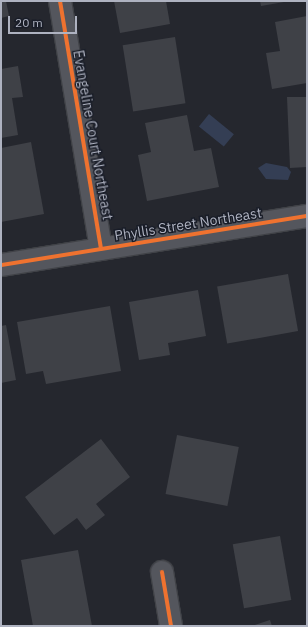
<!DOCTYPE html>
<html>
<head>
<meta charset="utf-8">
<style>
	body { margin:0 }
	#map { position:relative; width:308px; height:627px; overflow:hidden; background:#25272e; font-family:"IBM Plex Sans",sans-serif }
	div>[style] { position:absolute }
	.water>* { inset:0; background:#343e54; transform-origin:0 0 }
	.building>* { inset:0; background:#3f4147; transform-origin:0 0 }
	.roads { filter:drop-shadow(1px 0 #404247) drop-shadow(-1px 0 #404247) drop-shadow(0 1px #404247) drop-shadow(0 -1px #404247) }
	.minor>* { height:22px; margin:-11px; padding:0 11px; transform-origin:11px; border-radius:11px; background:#54565d }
	.cycleway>* { height:4px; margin:-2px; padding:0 2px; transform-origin:2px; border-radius:2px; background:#ef722f }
	span { translate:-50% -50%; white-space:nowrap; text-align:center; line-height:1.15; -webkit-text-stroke:3px #191d28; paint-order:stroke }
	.street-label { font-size:14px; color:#aeb2c0 }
	.frame { position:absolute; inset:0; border:2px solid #aeb2c0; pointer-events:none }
	.scale { position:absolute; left:8px; top:16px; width:69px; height:18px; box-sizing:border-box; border:2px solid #aeb2c0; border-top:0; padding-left:5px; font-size:12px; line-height:14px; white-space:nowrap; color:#aeb2c0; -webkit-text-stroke:3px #191d28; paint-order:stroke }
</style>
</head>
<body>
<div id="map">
	<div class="water">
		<i style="left:209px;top:114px;width:32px;height:16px;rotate:39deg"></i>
		<i style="clip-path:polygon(266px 163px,287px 167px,291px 172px,288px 180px,266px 179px,258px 168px)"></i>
	</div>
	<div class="building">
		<i style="clip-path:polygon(1px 1px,6px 1px,9px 16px,1px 18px)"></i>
		<i style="clip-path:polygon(114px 1px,166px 1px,170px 24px,120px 33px)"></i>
		<i style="clip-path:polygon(260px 1px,284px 1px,284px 2px,261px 6px)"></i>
		<i style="clip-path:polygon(307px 16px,307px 83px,272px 89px,266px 53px,280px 51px,275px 22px)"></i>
		<i style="left:175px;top:37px;width:67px;height:53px;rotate:81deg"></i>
		<i style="clip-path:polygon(18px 66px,23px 97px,12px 98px,18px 135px,1px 138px,1px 69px)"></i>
		<i style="clip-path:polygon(287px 97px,307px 97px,307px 167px,290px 168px)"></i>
		<i style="clip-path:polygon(187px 115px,194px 151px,211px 148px,219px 187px,147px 201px,138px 155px,151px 152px,145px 123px)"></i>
		<i style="clip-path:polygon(31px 142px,44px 214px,1px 222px,1px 148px)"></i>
		<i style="left:288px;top:274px;width:58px;height:72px;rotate:80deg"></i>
		<i style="clip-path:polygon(198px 290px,206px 336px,168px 343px,170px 355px,139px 360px,129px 302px)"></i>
		<i style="clip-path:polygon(110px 306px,121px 371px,46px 384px,43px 371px,26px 374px,17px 322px)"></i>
		<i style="clip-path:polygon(6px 325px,16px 380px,1px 383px,1px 326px)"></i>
		<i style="left:177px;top:435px;width:63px;height:60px;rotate:11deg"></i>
		<i style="clip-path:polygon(101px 439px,130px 477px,96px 504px,105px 515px,86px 530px,77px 518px,54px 535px,25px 497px)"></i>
		<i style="left:280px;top:536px;width:65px;height:48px;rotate:80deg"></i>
		<i style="clip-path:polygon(78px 550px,92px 626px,33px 626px,21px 560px)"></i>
		<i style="clip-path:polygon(270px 620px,272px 626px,252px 626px)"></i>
	</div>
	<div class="roads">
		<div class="minor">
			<i style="left:60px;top:1px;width:251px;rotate:80.6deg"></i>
			<i style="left:1px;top:265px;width:310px;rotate:-9.1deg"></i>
			<i style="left:162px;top:572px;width:55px;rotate:80.5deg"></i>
		</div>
	</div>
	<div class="cycleway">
		<i style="left:60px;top:1px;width:251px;rotate:80.6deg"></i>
		<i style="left:1px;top:265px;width:310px;rotate:-9.1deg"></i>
		<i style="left:162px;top:572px;width:55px;rotate:80.5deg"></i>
	</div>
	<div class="street-label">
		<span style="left:93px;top:135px;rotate:80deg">Evangeline Court Northeast</span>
		<span style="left:188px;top:224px;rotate:-9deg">Phyllis Street Northeast</span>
	</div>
	<div class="frame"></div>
	<div class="scale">20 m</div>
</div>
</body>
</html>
